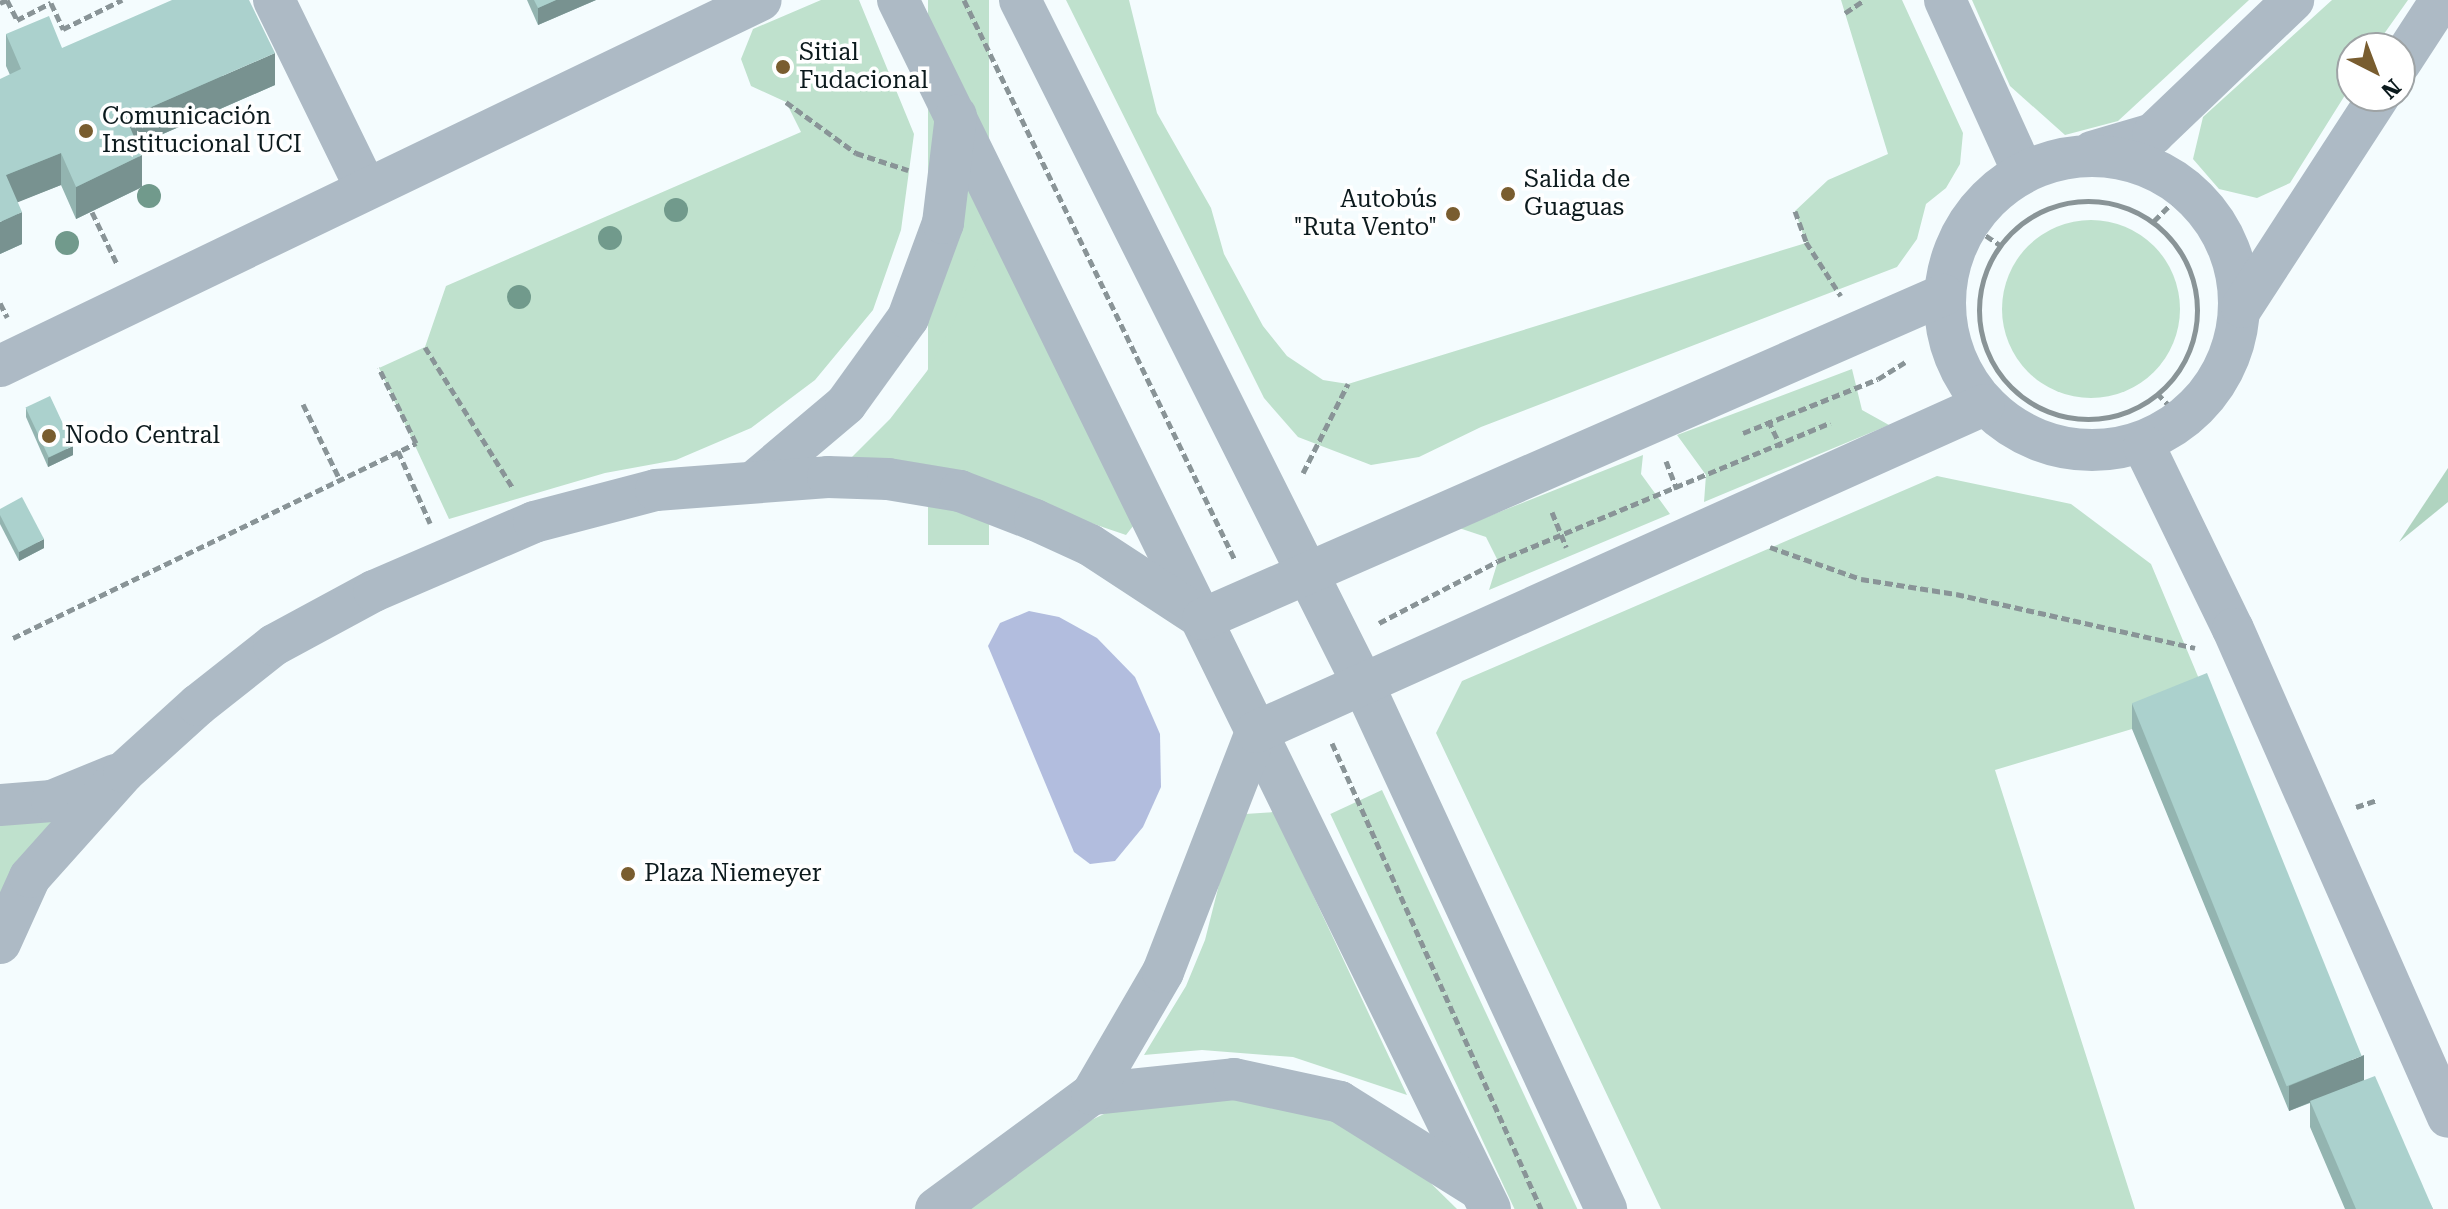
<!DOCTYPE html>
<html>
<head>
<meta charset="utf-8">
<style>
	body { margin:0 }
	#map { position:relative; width:2448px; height:1209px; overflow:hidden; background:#f4fcfe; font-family:"Roboto Serif",serif }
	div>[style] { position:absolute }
	.green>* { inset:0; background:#bfe1cd; transform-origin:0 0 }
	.round { border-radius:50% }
	.forest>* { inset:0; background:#b0d4c0 }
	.water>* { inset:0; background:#b2bdde }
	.path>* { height:5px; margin-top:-2.5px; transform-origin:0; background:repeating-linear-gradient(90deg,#899497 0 8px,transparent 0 12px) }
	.path>.ring { margin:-2.5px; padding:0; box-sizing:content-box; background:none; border:5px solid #899497; border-radius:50% }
	.minor>* { height:42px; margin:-21px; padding:0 21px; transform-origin:21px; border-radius:21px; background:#adbac5 }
	.minor>.ring { margin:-21px; padding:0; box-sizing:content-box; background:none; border:42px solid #adbac5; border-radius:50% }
	.trees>* { width:24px; height:24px; margin:-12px; border-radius:50%; background:#719a8c }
	.wall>* { inset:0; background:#93b4b0 }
	.shaded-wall>* { inset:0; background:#789290 }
	.building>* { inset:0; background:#abd1cd; transform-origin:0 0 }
	.dots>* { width:22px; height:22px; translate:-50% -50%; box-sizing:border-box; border:4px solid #fff; border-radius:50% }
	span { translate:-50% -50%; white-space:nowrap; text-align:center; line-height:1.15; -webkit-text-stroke:7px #fff; paint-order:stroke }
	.poi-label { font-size:24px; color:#0c1a1d }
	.left { translate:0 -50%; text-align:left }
	.right { translate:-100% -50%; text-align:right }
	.north { position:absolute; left:2336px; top:32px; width:80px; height:80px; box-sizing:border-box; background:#fff; border:2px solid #9ea3a5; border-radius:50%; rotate:138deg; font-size:22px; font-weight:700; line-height:32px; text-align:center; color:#0c1a1d }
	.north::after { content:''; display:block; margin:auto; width:28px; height:36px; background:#795d2f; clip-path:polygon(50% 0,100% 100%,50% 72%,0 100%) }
</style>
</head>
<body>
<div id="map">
	<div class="green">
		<i style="clip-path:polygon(821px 0,859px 0,914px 134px,901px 230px,873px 310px,815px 380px,751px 428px,676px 460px,605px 473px,449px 519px,379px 368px,425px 347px,446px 286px,801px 132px,786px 102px,751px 86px,741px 59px,753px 29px)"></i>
		<i style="left:928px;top:0;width:61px;height:545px"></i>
		<i style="clip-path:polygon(1066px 0,1129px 0,1157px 113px,1211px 208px,1224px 254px,1263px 326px,1287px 356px,1323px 380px,1348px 384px,1806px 243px,1795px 211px,1828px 180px,1888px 154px,1841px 0,1902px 0,1963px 133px,1960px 164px,1946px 188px,1926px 204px,1917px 239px,1897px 267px,1481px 427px,1419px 457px,1371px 465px,1298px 437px,1264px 398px)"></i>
		<i style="clip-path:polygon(1972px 0,2249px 0,2118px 121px,2065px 135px,2010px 86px)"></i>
		<i style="clip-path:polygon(2332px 0,2408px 0,2374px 48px,2352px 48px,2352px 84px,2290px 183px,2257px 198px,2219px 189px,2193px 159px,2203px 117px)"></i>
		<i class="round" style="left:2002px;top:220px;width:178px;height:178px"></i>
		<i style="clip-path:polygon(990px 226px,1137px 521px,1126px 535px,997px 491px,844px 465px,890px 419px,927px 371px,953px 324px)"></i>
		<i style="clip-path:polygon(1852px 369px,1862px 410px,1889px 425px,1704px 502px,1706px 475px,1677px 435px)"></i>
		<i style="clip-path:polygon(1643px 455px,1641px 474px,1670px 514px,1489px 590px,1498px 561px,1486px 537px,1459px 528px)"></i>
		<i style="clip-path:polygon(1937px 476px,2071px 504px,2151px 564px,2207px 698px,2132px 729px,1995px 770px,2135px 1209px,1661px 1209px,1436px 733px,1462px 681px)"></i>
		<i style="clip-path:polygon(124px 772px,0 943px,0 805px)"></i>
		<i style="left:1382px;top:790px;width:463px;height:57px;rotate:65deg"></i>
		<i style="clip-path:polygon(1274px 812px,1407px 1095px,1293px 1057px,1202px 1050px,1144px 1055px,1186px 986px,1205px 940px,1232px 833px,1245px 814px)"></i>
		<i style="clip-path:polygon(1210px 1096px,1310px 1110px,1400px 1153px,1457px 1209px,961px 1209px,1050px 1140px,1108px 1112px)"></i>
	</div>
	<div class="forest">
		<i style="clip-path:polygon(2448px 468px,2448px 502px,2399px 542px)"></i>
	</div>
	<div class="water">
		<i style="clip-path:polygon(1029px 611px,1059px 617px,1097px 638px,1135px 677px,1160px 734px,1161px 787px,1143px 827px,1115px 861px,1090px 864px,1074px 852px,988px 646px,1000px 623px)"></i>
	</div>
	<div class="path">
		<i style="left:964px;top:0;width:622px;rotate:64.18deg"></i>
		<i style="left:0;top:3px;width:8px;rotate:-23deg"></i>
		<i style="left:7px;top:0;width:22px;rotate:63deg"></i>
		<i style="left:17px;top:20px;width:38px;rotate:-27deg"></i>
		<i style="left:51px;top:3px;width:29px;rotate:65deg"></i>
		<i style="left:63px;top:29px;width:66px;rotate:-26.2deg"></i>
		<i style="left:1845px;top:13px;width:23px;rotate:-34deg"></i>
		<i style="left:786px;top:102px;width:87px;rotate:36.1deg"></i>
		<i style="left:856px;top:153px;width:55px;rotate:18.1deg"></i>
		<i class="ring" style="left:1979px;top:201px;width:213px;height:213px"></i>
		<i style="left:1795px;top:211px;width:33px;rotate:70deg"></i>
		<i style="left:1806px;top:242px;width:64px;rotate:57.1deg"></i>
		<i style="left:92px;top:212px;width:58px;rotate:64.3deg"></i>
		<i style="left:2154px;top:221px;width:44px;rotate:-45deg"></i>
		<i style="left:1966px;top:222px;width:41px;rotate:34.1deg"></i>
		<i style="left:0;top:303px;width:16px;rotate:63deg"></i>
		<i style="left:425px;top:347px;width:165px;rotate:58.1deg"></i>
		<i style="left:2157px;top:393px;width:37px;rotate:46deg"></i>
		<i style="left:303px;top:404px;width:85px;rotate:64deg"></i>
		<i style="left:1768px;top:420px;width:30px;rotate:64deg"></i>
		<i style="left:1743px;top:433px;width:145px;rotate:-21.8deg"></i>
		<i style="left:1878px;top:379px;width:32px;rotate:-32deg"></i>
		<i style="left:398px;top:451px;width:79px;rotate:66deg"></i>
		<i style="left:1666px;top:461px;width:30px;rotate:69deg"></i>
		<i style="left:1303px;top:473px;width:100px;rotate:-63.2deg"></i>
		<i style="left:1552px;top:512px;width:38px;rotate:68deg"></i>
		<i style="left:1770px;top:547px;width:96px;rotate:19.4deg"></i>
		<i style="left:1861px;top:579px;width:96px;rotate:9deg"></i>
		<i style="left:1956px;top:594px;width:245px;rotate:12.7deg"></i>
		<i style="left:1379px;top:623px;width:134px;rotate:-27.5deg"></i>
		<i style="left:1498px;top:561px;width:360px;rotate:-22.6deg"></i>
		<i style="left:13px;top:638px;width:448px;rotate:-25.8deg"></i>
		<i style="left:416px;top:443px;width:84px;rotate:-116.3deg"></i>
		<i style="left:1332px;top:743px;width:511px;rotate:65.84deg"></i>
		<i style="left:2356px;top:807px;width:22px;rotate:-18deg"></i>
	</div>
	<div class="minor">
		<i style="left:274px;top:0;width:210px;rotate:64deg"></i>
		<i style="left:898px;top:0;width:1346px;rotate:63.91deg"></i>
		<i style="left:1020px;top:0;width:765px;rotate:63.37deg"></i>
		<i style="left:1363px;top:684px;width:579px;rotate:65.16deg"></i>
		<i style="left:1945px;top:0;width:187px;rotate:65.6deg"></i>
		<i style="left:2400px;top:63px;width:75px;rotate:-56.9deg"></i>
		<i style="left:2092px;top:152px;width:64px;rotate:-16.4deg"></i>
		<i style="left:2153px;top:134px;width:194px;rotate:-43.7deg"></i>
		<i class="ring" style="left:1945px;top:156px;width:252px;height:252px"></i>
		<i style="left:2242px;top:307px;width:252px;rotate:-57deg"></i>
		<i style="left:0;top:366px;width:844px;rotate:-25.69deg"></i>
		<i style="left:2144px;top:446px;width:203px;rotate:64.1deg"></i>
		<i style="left:2233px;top:629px;width:533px;rotate:66.22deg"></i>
		<i style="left:755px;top:481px;width:119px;rotate:-40.2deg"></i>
		<i style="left:846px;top:404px;width:106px;rotate:-54.2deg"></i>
		<i style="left:908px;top:318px;width:101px;rotate:-69.8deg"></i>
		<i style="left:943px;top:223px;width:108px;rotate:-83.1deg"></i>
		<i style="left:0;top:805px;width:52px;rotate:-4.4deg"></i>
		<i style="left:52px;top:801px;width:68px;rotate:-22.4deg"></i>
		<i style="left:0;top:943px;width:72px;rotate:-65.6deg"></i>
		<i style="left:30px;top:877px;width:141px;rotate:-48.2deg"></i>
		<i style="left:124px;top:772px;width:100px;rotate:-42.2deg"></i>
		<i style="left:198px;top:705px;width:97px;rotate:-38.3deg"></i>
		<i style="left:274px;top:645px;width:114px;rotate:-28.4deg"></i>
		<i style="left:374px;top:591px;width:174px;rotate:-23.3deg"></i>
		<i style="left:534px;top:522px;width:126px;rotate:-14.7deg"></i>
		<i style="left:656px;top:490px;width:172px;rotate:-4.3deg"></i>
		<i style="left:828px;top:477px;width:60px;rotate:1.9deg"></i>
		<i style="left:888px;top:479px;width:73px;rotate:9.5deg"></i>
		<i style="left:960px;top:491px;width:80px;rotate:21.1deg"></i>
		<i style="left:1035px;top:520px;width:60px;rotate:24.4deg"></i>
		<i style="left:1090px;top:545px;width:135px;rotate:33.2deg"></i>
		<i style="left:1203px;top:619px;width:808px;rotate:-23.65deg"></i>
		<i style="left:1092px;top:1094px;width:143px;rotate:-6deg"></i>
		<i style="left:1234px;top:1079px;width:108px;rotate:12.2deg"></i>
		<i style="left:1340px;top:1102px;width:166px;rotate:32deg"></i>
		<i style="left:936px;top:1209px;width:194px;rotate:-36.4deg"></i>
		<i style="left:1092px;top:1094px;width:141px;rotate:-59.8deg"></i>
		<i style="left:1163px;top:972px;width:257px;rotate:-68.8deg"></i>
		<i style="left:1256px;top:732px;width:798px;rotate:-24.19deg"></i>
	</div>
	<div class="trees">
		<i style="left:149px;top:196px"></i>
		<i style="left:676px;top:210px"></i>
		<i style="left:610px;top:238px"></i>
		<i style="left:67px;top:243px"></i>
		<i style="left:519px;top:297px"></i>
	</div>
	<div class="wall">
		<i style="clip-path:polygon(527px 0,596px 0,538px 25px)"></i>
		<i style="clip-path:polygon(6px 34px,62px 48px,275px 85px,138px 145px,142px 187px,76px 219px,61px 185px,17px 202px,22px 244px,0 254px,10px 75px,6px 66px)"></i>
		<i style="clip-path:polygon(26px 408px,73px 455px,48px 467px,26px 417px)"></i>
		<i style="clip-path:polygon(0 509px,44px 548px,19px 561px,0 524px)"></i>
		<i style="clip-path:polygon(2132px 703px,2364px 1080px,2433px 1209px,2345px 1209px,2310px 1127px,2310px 1103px,2289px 1111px,2132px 729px)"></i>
	</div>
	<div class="shaded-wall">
		<i style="clip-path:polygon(556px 0,596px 0,538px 25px,538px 8px)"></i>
		<i style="clip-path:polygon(275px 53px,275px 85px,126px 150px,126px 118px)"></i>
		<i style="clip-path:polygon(61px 153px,61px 185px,6px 207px,6px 175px)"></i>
		<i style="clip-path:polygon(142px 155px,142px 187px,76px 219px,76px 187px)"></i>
		<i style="clip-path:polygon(22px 212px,22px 244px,0 254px,0 222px)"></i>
		<i style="clip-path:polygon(73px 446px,73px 455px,48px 467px,48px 458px)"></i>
		<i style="clip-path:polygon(44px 539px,44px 548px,19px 561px,19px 552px)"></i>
		<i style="clip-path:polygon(2364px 1055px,2364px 1080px,2289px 1111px,2289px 1086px)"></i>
	</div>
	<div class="building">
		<i style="clip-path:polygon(172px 0,249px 0,275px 53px,126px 118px,142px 155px,76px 187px,61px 153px,6px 175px,22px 212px,0 222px,0 79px,21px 69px,6px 34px,49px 16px,62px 48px)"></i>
		<i style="clip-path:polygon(534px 0,556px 0,538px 8px)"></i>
		<i style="left:50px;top:396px;width:55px;height:27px;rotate:65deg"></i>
		<i style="clip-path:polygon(22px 497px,44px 539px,19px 552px,0 515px,0 509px)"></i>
		<i style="left:2207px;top:673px;width:413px;height:81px;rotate:68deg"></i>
		<i style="clip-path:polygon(2375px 1076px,2433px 1209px,2356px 1209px,2310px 1101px)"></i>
	</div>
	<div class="dots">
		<i style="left:783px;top:67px;background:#795d2f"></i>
		<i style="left:86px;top:131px;background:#795d2f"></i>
		<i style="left:1508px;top:194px;background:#795d2f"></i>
		<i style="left:1453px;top:214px;background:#795d2f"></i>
		<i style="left:49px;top:436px;background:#795d2f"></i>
		<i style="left:628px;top:874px;background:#795d2f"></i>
	</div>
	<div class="poi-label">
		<span class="left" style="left:799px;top:67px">Sitial<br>Fudacional</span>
		<span class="left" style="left:102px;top:131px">Comunicación<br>Institucional UCI</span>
		<span class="left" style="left:1524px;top:194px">Salida de<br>Guaguas</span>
		<span class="right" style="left:1437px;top:214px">Autobús<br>"Ruta Vento"</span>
		<span class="left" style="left:65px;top:436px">Nodo Central</span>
		<span class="left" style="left:644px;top:874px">Plaza Niemeyer</span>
	</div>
	<div class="north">N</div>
</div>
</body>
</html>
